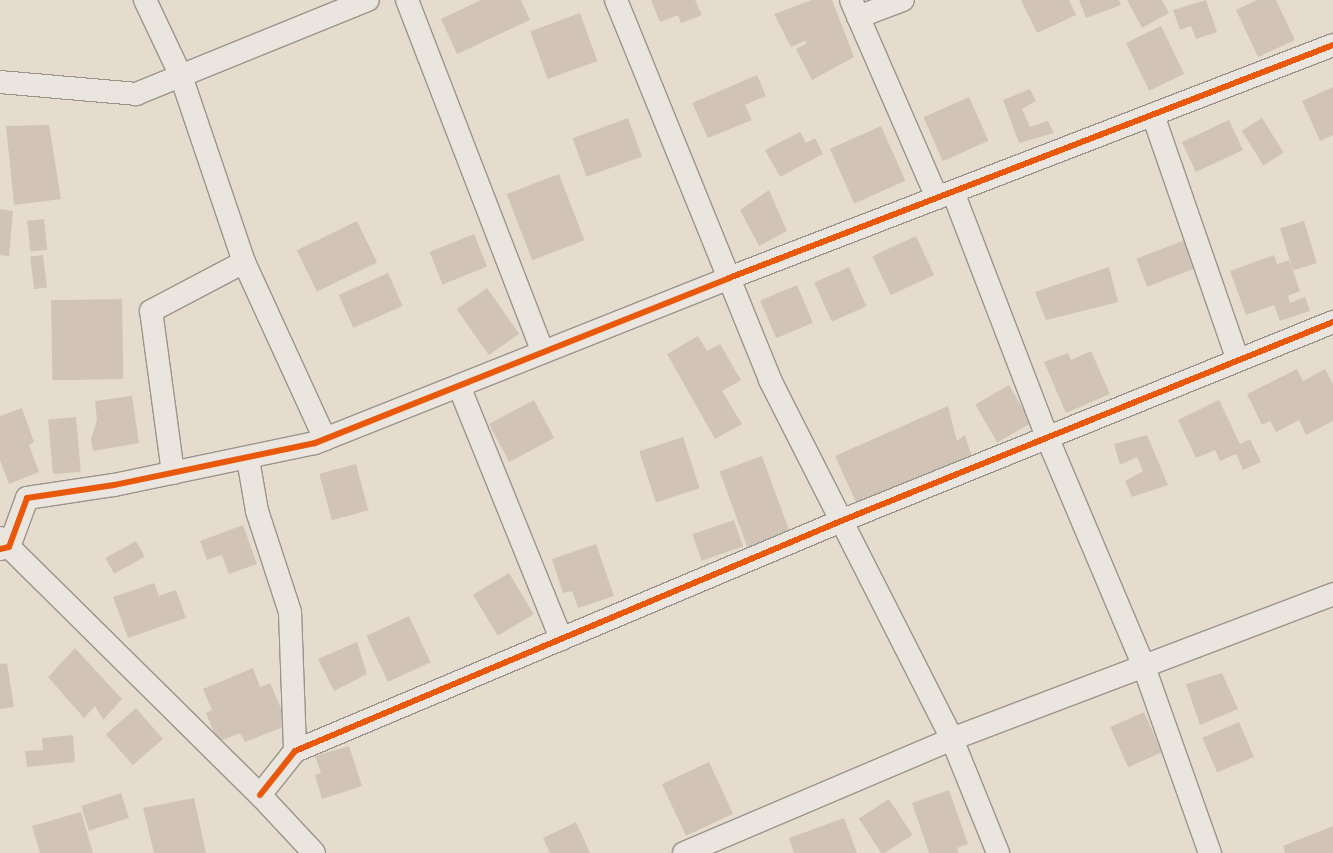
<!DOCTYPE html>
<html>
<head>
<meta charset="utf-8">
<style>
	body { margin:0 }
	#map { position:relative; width:1333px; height:853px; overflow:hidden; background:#e5dcce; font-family:"IM FELL Great Primer",serif }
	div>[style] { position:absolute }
	.building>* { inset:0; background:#d1c4b7; transform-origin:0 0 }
	.roads { filter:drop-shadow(1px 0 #9b948b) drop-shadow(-1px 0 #9b948b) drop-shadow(0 1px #9b948b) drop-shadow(0 -1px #9b948b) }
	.minor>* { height:22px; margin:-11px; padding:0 11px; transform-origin:11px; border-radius:11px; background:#eae6df }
	.cycleway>* { height:6px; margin:-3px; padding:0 3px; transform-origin:3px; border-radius:3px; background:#e8590c }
	span { translate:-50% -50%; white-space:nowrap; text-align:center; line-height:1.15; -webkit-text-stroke:4px #f4ead9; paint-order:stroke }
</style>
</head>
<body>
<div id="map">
	<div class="building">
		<i style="clip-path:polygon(481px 0,521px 0,530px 20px,457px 54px,441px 19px)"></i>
		<i style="clip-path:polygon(651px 0,695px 0,702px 15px,681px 23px,678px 15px,660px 22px)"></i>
		<i style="clip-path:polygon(812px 0,832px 0,854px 57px,812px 80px,796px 49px,807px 43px,805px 41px,791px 47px,774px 14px)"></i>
		<i style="clip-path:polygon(1021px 0,1069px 0,1076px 15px,1037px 33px)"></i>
		<i style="clip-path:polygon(1079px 0,1119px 0,1121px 5px,1086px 18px)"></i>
		<i style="clip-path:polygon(1127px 0,1162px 0,1169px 13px,1142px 28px)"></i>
		<i style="clip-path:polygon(1206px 0,1217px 32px,1196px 39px,1191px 26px,1180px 30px,1173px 10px)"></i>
		<i style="clip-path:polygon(1257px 0,1276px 0,1295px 40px,1258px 57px,1236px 10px)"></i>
		<i style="left:580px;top:13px;width:51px;height:53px;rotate:70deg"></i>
		<i style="left:1161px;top:26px;width:53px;height:39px;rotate:64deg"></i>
		<i style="clip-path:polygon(757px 75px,766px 96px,745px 105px,752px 120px,708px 138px,692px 103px)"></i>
		<i style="clip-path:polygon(1333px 87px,1333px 135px,1320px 141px,1302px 101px)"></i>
		<i style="clip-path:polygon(1030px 89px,1036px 101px,1022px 109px,1030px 127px,1048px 121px,1054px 133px,1019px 143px,1003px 100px)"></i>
		<i style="left:969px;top:97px;width:48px;height:50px;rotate:66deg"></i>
		<i style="left:628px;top:118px;width:41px;height:59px;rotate:70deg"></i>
		<i style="left:1262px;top:118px;width:41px;height:24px;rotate:58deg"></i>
		<i style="left:1229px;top:120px;width:33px;height:52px;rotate:65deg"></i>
		<i style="clip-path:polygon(49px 125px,61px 199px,14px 205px,6px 126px)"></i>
		<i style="left:881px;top:126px;width:60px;height:56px;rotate:66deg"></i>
		<i style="clip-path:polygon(800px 132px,806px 143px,815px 138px,823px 154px,780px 177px,765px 150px)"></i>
		<i style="left:559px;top:174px;width:71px;height:56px;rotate:69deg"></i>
		<i style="clip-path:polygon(769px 190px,787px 231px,759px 246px,740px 210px)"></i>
		<i style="clip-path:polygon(0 209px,13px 211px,9px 256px,0 255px)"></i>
		<i style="left:44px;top:219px;width:31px;height:17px;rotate:84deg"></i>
		<i style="left:357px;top:221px;width:46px;height:67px;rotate:64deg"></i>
		<i style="left:1304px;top:221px;width:44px;height:25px;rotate:73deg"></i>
		<i style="left:474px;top:234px;width:35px;height:48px;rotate:68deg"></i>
		<i style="left:916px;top:236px;width:43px;height:48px;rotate:65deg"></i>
		<i style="left:1185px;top:240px;width:30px;height:52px;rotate:69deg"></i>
		<i style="left:43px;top:255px;width:33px;height:13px;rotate:83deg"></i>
		<i style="clip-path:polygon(1274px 255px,1277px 264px,1289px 260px,1300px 291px,1288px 296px,1290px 303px,1305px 297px,1310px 311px,1280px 321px,1274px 305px,1246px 315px,1230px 271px)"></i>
		<i style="left:849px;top:267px;width:43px;height:38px;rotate:66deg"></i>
		<i style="clip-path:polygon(1109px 267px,1118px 302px,1046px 320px,1035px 292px)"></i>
		<i style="left:388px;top:273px;width:36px;height:54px;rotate:66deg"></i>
		<i style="left:797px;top:285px;width:41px;height:40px;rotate:67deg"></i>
		<i style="left:487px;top:288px;width:56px;height:37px;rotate:55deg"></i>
		<i style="left:122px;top:299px;width:80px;height:71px;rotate:89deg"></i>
		<i style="clip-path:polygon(698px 336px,707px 351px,720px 344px,741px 380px,722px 391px,742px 424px,715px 439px,667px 354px)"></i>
		<i style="clip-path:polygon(1091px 351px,1110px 394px,1066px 413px,1044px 362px,1068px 353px,1071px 360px)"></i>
		<i style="clip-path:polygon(1297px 369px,1303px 381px,1325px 369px,1333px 384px,1333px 421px,1306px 435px,1299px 420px,1276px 432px,1270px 421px,1262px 425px,1247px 394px)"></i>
		<i style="left:1009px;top:385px;width:44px;height:39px;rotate:60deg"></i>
		<i style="clip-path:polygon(132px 396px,139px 443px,93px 451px,91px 439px,97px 420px,95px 401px)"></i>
		<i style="left:534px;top:400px;width:43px;height:51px;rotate:62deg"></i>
		<i style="clip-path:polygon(1219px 400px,1240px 444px,1250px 439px,1261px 462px,1243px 470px,1236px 454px,1220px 461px,1215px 450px,1196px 458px,1178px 420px)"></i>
		<i style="clip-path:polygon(948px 406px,957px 441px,965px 435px,974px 464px,857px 504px,835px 456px)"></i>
		<i style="clip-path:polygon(22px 408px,34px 442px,29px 445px,39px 472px,9px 484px,0 460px,0 416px)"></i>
		<i style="left:76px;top:417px;width:55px;height:28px;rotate:85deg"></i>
		<i style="clip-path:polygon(1147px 435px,1168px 485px,1132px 497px,1125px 481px,1143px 471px,1137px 457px,1120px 465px,1114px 444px)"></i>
		<i style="left:683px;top:437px;width:54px;height:46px;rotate:72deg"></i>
		<i style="left:762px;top:456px;width:83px;height:45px;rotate:70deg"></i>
		<i style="left:356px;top:464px;width:48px;height:38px;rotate:75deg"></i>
		<i style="left:734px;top:520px;width:28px;height:44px;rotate:71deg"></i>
		<i style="clip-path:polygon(243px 525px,257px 564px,229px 574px,222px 555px,207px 560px,200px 541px)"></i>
		<i style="left:136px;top:541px;width:18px;height:35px;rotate:61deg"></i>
		<i style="clip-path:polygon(596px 544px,614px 596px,578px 608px,572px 591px,563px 593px,552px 559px)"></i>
		<i style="left:509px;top:573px;width:48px;height:42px;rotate:59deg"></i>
		<i style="clip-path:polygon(154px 583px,159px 596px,176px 590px,186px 618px,128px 638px,113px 597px)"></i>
		<i style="left:409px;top:616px;width:51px;height:47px;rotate:65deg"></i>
		<i style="clip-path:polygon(357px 642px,367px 674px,334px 691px,318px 659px)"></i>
		<i style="clip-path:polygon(75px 648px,122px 699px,103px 720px,95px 706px,84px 718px,48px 677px)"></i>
		<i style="clip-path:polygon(7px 663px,14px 707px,0 709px,0 664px)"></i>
		<i style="clip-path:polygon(253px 668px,260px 687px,270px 683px,288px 725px,245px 742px,240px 733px,218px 742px,206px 713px,212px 710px,203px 689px)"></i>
		<i style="clip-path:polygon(1222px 673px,1238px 709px,1200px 725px,1186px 684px)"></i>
		<i style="left:136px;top:708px;width:41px;height:40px;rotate:49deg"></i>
		<i style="left:1144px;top:712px;width:44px;height:37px;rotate:66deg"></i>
		<i style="left:1239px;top:722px;width:38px;height:40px;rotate:67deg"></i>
		<i style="clip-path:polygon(73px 735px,75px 762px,27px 767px,25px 751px,43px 750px,42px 738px)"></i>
		<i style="clip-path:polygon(349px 746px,362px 786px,322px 799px,315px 775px,321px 773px,315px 756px)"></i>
		<i style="left:709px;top:762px;width:57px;height:52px;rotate:65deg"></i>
		<i style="clip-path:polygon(949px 790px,968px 844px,957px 848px,959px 853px,929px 853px,912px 803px)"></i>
		<i style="left:121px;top:793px;width:26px;height:42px;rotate:72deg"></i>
		<i style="clip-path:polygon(194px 798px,206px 853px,154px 853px,143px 808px)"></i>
		<i style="left:889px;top:799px;width:43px;height:36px;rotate:57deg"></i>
		<i style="clip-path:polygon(81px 812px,93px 853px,40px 853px,32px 826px)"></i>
		<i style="clip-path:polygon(844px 818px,857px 853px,794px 853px,789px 838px)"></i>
		<i style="clip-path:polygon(576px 822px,590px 853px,550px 853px,543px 838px)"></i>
		<i style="clip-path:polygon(1333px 826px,1333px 853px,1285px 853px,1283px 846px)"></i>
	</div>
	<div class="roads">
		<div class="minor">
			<i style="left:145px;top:0;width:84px;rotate:64.7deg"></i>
			<i style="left:181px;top:76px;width:196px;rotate:71.3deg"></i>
			<i style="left:244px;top:262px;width:195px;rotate:65.4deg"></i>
			<i style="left:407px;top:0;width:377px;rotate:68.9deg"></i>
			<i style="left:616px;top:0;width:410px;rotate:67.9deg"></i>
			<i style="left:770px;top:380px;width:402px;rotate:63.1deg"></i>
			<i style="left:952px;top:739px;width:123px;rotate:68deg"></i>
			<i style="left:851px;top:0;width:216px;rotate:66.5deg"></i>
			<i style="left:858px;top:17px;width:48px;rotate:-20.7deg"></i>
			<i style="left:0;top:82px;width:137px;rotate:5deg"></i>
			<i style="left:136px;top:94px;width:250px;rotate:-22.1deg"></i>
			<i style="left:1153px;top:115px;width:257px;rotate:70.9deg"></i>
			<i style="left:953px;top:192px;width:262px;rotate:69deg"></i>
			<i style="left:1047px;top:437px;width:246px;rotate:67.1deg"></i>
			<i style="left:1143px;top:664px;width:201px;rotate:70.5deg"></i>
			<i style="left:459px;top:386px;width:273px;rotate:68deg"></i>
			<i style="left:248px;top:459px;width:53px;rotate:80.2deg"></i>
			<i style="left:257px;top:511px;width:106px;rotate:71.9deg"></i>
			<i style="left:290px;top:612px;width:139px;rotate:87.9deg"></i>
			<i style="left:173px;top:473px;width:163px;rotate:-97.7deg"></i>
			<i style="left:151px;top:311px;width:105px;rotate:-27.8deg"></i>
			<i style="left:0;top:538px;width:366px;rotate:44.7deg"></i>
			<i style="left:260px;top:795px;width:79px;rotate:47deg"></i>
			<i style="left:0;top:549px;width:9px;rotate:-13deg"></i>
			<i style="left:9px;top:547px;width:52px;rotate:-69.8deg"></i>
			<i style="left:27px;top:498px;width:88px;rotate:-8.5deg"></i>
			<i style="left:114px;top:485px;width:205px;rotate:-11.8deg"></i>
			<i style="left:315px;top:443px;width:446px;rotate:-21.7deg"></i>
			<i style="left:729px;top:278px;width:647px;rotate:-21.09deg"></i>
			<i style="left:260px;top:795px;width:56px;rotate:-51.5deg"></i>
			<i style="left:295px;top:751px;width:592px;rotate:-22.84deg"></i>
			<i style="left:841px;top:521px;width:531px;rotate:-22.02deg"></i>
			<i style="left:684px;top:853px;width:291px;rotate:-23deg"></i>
			<i style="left:952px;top:739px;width:408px;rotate:-20.8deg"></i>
		</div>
	</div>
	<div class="cycleway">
		<i style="left:0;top:549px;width:9px;rotate:-13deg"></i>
		<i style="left:9px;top:547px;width:52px;rotate:-69.8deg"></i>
		<i style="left:27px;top:498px;width:88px;rotate:-8.5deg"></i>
		<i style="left:114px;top:485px;width:205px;rotate:-11.8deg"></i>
		<i style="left:315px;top:443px;width:446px;rotate:-21.7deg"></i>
		<i style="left:729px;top:278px;width:647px;rotate:-21.09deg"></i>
		<i style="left:260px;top:795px;width:56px;rotate:-51.5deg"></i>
		<i style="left:295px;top:751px;width:592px;rotate:-22.84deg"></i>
		<i style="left:841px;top:521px;width:531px;rotate:-22.02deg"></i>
	</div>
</div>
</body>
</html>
